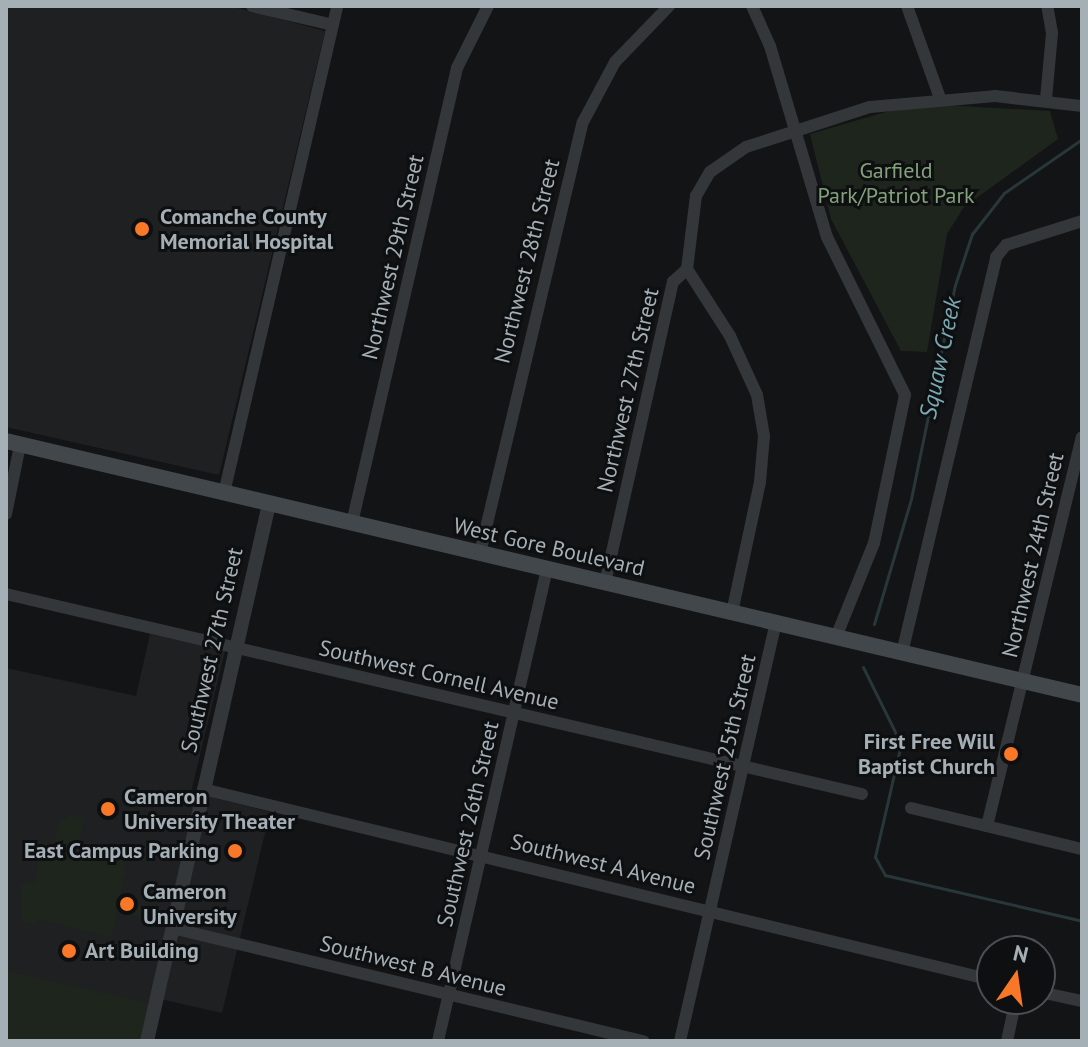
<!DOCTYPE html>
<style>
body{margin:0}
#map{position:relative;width:1088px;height:1047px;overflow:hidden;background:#131415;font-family:"PT Sans",sans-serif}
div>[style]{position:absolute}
.built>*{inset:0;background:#1f2022}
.green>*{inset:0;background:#1e251d}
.stream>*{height:3px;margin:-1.5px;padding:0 1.5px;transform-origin:1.5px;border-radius:1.5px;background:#29373a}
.minor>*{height:12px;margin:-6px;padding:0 6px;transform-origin:6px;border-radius:6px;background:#34373a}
.tertiary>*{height:14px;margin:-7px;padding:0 7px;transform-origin:7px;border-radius:7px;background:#34373a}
.secondary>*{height:16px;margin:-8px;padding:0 8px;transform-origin:8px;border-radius:8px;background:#42474b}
.dots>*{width:22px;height:22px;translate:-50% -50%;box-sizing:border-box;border:4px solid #0e0f10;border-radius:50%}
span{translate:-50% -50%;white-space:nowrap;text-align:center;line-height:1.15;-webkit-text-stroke:6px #0e0f10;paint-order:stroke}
.park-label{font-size:22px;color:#83a27b}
.poi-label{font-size:22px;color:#a5afb6;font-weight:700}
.left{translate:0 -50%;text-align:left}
.right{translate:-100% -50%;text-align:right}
.street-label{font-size:22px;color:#a5afb6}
.water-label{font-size:24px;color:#7aa8b3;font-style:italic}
.frame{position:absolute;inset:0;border:8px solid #a5afb6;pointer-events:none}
.north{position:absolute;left:976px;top:935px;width:80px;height:80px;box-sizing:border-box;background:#0e0f10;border:2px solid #4a4f52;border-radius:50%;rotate:13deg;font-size:22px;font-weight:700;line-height:32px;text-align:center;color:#a5afb6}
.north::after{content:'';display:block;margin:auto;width:28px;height:36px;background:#f87828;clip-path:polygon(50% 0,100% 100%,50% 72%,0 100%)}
</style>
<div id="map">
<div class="built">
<div style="clip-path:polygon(6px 6px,231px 6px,325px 31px,219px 475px,6px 427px)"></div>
<div style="clip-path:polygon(150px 634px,225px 651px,191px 792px,270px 812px,222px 1013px,151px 997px,141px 1041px,6px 1041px,6px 668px,136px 696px)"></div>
</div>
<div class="green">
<div style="clip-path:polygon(942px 105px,1050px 111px,1058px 139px,964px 207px,947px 234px,927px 352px,901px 351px,831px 219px,810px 134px,896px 109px)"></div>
<div style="clip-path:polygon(68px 815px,84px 818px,79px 840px,108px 849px,108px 858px,126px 862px,119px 903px,151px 910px,148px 922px,118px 910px,111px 937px,37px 919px,36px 925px,21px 921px,21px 884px,35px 881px,42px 842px,54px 845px,60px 820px,66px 821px)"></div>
<div style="clip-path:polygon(6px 971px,148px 1003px,140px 1041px,6px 1041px)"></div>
</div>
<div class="stream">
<div style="left:874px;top:624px;width:130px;rotate:-73.5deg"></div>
<div style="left:911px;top:499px;width:218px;rotate:-78.4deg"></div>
<div style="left:955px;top:285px;width:54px;rotate:-71.6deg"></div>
<div style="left:972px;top:234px;width:52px;rotate:-52deg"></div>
<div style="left:1004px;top:193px;width:95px;rotate:-34.7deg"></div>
<div style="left:863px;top:667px;width:86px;rotate:63.7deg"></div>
<div style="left:901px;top:744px;width:116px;rotate:103deg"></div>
<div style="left:875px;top:857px;width:21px;rotate:61deg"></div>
<div style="left:885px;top:875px;width:202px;rotate:13.1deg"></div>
</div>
<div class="minor">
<div style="left:252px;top:6px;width:83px;rotate:13.2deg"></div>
<div style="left:752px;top:6px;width:44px;rotate:65.8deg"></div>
<div style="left:770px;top:46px;width:199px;rotate:73.4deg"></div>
<div style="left:827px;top:237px;width:176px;rotate:63.7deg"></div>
<div style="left:905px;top:395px;width:151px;rotate:101.8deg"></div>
<div style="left:874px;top:543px;width:101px;rotate:112deg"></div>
<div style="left:907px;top:6px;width:98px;rotate:70.3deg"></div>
<div style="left:1046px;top:99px;width:66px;rotate:-84.8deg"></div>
<div style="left:1052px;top:33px;width:27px;rotate:-100deg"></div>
<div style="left:687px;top:269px;width:80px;rotate:57.3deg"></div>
<div style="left:730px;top:336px;width:65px;rotate:65.4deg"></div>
<div style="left:757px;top:395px;width:42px;rotate:80.3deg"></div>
<div style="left:764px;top:436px;width:46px;rotate:95deg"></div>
<div style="left:760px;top:482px;width:134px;rotate:102.1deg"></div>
<div style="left:224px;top:493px;width:500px;rotate:-76.9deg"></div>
<div style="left:6px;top:514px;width:70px;rotate:-78.5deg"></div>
<div style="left:352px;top:523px;width:467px;rotate:-77deg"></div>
<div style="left:457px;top:68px;width:69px;rotate:-63.4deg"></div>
<div style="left:480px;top:553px;width:443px;rotate:-76.6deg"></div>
<div style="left:583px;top:122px;width:68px;rotate:-61.9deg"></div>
<div style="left:615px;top:62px;width:78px;rotate:-46deg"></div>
<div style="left:605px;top:583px;width:309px;rotate:-77.3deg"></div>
<div style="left:673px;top:282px;width:19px;rotate:-43deg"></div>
<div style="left:687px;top:269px;width:74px;rotate:-83deg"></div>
<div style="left:696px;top:196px;width:28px;rotate:-60deg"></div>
<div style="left:710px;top:172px;width:44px;rotate:-34.8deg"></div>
<div style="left:746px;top:147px;width:130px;rotate:-17.9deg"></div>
<div style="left:870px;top:107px;width:125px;rotate:-5deg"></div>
<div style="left:995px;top:96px;width:88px;rotate:6.6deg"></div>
<div style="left:6px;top:594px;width:879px;rotate:13.15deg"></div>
<div style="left:902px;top:653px;width:407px;rotate:-76.6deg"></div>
<div style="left:996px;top:257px;width:16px;rotate:-50deg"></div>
<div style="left:1006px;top:245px;width:80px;rotate:-17.5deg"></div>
<div style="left:203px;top:789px;width:812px;rotate:13.61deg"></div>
<div style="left:911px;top:808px;width:176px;rotate:13.5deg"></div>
<div style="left:987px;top:826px;width:400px;rotate:-76.3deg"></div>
<div style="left:172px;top:928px;width:485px;rotate:13.5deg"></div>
<div style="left:1040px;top:992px;width:43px;rotate:12.1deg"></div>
<div style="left:438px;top:1041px;width:484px;rotate:-77deg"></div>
<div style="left:680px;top:1041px;width:429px;rotate:-77.1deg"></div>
<div style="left:1007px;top:1041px;width:43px;rotate:-77.9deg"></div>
</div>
<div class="tertiary">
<div style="left:147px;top:1041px;width:551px;rotate:-77.2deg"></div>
</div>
<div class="secondary">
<div style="left:6px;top:441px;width:1106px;rotate:13.28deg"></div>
</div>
<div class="dots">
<div style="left:142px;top:229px;background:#f87828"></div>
<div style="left:1011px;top:754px;background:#f87828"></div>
<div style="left:108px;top:809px;background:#f87828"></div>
<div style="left:235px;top:851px;background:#f87828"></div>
<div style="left:127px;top:904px;background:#f87828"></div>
<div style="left:69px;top:951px;background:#f87828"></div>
</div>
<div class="park-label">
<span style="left:896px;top:183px">Garfield<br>Park/Patriot Park</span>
</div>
<div class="poi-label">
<span class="left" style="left:160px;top:229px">Comanche County<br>Memorial Hospital</span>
<span class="right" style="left:995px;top:754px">First Free Will<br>Baptist Church</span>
<span class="left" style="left:124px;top:809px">Cameron<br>University Theater</span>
<span class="right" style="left:219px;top:851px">East Campus Parking</span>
<span class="left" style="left:143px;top:904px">Cameron<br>University</span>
<span class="left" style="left:85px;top:951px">Art Building</span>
</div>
<div class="street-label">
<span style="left:393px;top:257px;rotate:-77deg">Northwest 29th Street</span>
<span style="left:527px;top:261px;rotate:-76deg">Northwest 28th Street</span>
<span style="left:628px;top:390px;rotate:-77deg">Northwest 27th Street</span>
<span style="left:549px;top:547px;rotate:13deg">West Gore Boulevard</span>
<span style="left:1033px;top:555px;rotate:-77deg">Northwest 24th Street</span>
<span style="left:212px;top:650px;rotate:-77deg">Southwest 27th Street</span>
<span style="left:439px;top:675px;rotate:13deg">Southwest Cornell Avenue</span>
<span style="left:725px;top:757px;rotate:-77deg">Southwest 25th Street</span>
<span style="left:468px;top:824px;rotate:-77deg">Southwest 26th Street</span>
<span style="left:603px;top:864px;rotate:14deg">Southwest A Avenue</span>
<span style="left:413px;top:966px;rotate:14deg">Southwest B Avenue</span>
</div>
<div class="water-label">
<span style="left:940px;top:358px;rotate:-78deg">Squaw Creek</span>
</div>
<div class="frame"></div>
<div class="north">N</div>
</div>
